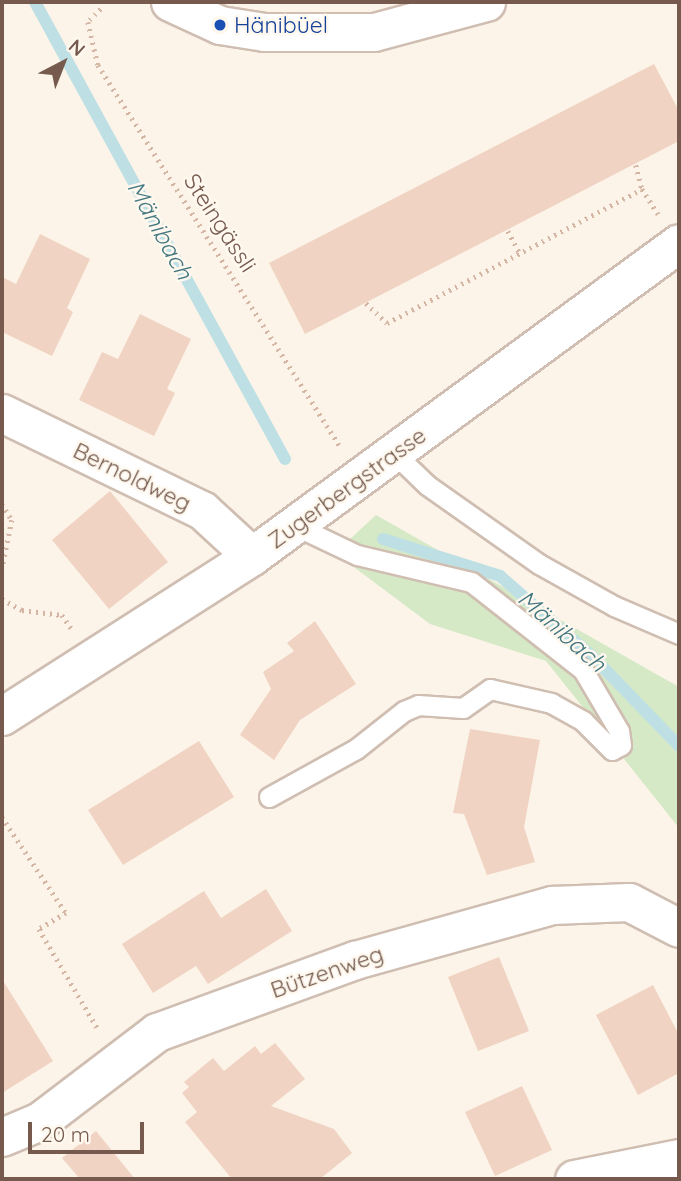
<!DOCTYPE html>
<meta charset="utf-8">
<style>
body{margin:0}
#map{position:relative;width:681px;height:1181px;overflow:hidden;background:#fcf4e9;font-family:Quicksand,sans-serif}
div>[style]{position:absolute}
.green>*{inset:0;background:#d6e9c7}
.stream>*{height:12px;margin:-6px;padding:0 6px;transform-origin:6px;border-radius:6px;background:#bee0e5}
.building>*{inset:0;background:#f0d3c2}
.path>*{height:4.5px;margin-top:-2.25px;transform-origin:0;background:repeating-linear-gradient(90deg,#d5b6a4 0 2px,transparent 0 7px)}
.roads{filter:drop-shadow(2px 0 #cfbeb1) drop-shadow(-2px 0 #cfbeb1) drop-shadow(0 2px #cfbeb1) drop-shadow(0 -2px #cfbeb1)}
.service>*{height:19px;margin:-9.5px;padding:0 9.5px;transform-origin:9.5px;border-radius:9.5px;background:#fff}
.minor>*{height:37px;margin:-18.5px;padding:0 18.5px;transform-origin:18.5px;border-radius:18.5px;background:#fff}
.dots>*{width:19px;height:19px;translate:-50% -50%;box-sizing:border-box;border:4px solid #fef8ef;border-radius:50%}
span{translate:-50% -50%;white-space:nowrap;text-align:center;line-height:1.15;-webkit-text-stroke:5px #fef8ef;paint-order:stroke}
.transit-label{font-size:23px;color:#164399}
.left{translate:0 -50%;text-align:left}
.street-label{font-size:23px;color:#755a4d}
.water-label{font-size:24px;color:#447780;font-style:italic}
.frame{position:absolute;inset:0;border:4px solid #755a4d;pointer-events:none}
.north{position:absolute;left:28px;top:28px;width:70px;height:70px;-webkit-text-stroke:5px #fef8ef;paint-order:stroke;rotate:42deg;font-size:19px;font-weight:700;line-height:28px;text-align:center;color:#755a4d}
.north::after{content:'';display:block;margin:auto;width:24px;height:32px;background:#755a4d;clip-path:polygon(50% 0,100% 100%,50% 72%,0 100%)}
.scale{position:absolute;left:28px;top:1122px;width:116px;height:32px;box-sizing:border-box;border:4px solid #755a4d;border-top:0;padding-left:9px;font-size:21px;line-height:24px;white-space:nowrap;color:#755a4d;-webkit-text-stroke:5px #fef8ef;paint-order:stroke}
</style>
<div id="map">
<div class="green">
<div style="clip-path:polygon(376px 515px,679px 687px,679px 828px,546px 661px,430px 624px,335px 553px)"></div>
</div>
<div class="stream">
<div style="left:35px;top:2px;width:521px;rotate:61.32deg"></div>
<div style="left:383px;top:539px;width:123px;rotate:17.5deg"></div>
<div style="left:500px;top:576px;width:123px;rotate:41.1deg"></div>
<div style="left:593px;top:657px;width:124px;rotate:46deg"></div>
</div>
<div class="building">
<div style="clip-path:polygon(654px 64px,679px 111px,679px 141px,305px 334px,269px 263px)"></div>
<div style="clip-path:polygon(40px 234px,90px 259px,67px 308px,73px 312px,52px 356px,2px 332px,2px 277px,16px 284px)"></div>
<div style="clip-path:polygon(140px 314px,191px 339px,167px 389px,175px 393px,154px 436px,79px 400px,102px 352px,118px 359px)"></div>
<div style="clip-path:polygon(110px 491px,168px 562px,109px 609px,52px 540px)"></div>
<div style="clip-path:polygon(315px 621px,356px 684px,300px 720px,274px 760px,240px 735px,271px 689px,263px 672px,294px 651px,287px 643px)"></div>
<div style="clip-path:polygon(470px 729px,540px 740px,524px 827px,535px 862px,487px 875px,464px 814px,453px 813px)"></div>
<div style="clip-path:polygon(199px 741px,234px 797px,123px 865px,88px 810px)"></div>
<div style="clip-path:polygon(266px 889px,292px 931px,208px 984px,196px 966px,153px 993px,122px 944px,204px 891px,221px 918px)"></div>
<div style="clip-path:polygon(499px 957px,529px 1031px,478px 1051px,448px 977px)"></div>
<div style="clip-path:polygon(2px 979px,53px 1061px,2px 1093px)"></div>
<div style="clip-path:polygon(653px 985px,679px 1035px,679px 1073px,638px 1095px,596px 1015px)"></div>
<div style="clip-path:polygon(275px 1043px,305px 1079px,271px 1106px,334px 1129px,352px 1153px,320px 1179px,232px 1179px,185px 1122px,197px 1112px,182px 1093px,189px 1087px,184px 1082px,213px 1058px,224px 1071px,255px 1046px,261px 1054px)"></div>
<div style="clip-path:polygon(522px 1086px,552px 1150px,495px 1176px,465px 1112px)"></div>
<div style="clip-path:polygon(96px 1131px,135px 1179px,80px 1179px,62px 1158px)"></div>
</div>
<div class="path">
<div style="left:101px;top:9px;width:18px;rotate:135deg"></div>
<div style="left:88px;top:22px;width:44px;rotate:76.9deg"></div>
<div style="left:98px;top:65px;width:451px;rotate:57.6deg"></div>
<div style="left:636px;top:165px;width:25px;rotate:76deg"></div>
<div style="left:508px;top:231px;width:24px;rotate:62deg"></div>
<div style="left:366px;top:303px;width:29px;rotate:44deg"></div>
<div style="left:387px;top:323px;width:288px;rotate:-27.7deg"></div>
<div style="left:642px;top:189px;width:30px;rotate:57deg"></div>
<div style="left:2px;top:504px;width:19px;rotate:58deg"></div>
<div style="left:12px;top:520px;width:50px;rotate:101.5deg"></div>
<div style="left:2px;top:599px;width:23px;rotate:29deg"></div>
<div style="left:22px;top:610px;width:40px;rotate:7.1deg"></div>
<div style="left:62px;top:615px;width:16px;rotate:55deg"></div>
<div style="left:2px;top:817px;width:115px;rotate:56.3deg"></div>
<div style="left:66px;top:913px;width:31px;rotate:149deg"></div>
<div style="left:39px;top:929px;width:118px;rotate:59.5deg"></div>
</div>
<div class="roads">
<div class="service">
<div style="left:396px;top:455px;width:43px;rotate:44.1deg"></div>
<div style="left:427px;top:485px;width:137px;rotate:35.2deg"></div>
<div style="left:539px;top:564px;width:86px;rotate:29.2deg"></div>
<div style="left:614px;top:606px;width:71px;rotate:23.3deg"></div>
<div style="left:269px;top:797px;width:99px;rotate:-28.9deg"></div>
<div style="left:356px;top:749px;width:61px;rotate:-38.4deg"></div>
<div style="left:404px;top:711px;width:15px;rotate:-23deg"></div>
<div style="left:418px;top:705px;width:45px;rotate:3.8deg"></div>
<div style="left:463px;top:708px;width:33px;rotate:-35deg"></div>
<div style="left:490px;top:689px;width:63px;rotate:12.9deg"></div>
<div style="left:551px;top:703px;width:37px;rotate:29deg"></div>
<div style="left:583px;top:721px;width:41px;rotate:45deg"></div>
<div style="left:612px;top:750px;width:10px;rotate:-29deg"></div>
<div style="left:621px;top:745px;width:14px;rotate:-98deg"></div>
<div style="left:619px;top:731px;width:71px;rotate:-120.5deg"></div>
<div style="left:583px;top:670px;width:142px;rotate:-141.8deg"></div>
<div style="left:471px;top:582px;width:117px;rotate:-166.7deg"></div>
<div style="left:357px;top:555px;width:70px;rotate:-154.5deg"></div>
</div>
<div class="minor">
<div style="left:170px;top:2px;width:55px;rotate:24.7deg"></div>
<div style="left:220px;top:25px;width:45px;rotate:9deg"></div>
<div style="left:264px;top:32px;width:110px"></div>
<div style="left:374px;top:32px;width:116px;rotate:-15deg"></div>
<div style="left:2px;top:413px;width:222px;rotate:25.9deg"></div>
<div style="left:202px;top:510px;width:68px;rotate:42.6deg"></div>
<div style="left:2px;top:716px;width:297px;rotate:-32.6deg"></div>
<div style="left:252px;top:556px;width:529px;rotate:-36.24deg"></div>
<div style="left:2px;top:1137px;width:41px;rotate:-22.8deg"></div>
<div style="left:40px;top:1121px;width:147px;rotate:-37.3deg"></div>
<div style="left:157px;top:1032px;width:211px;rotate:-20deg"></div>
<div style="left:355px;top:960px;width:205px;rotate:-15.6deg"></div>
<div style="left:552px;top:905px;width:77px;rotate:-2.2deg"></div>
<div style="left:629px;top:902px;width:56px;rotate:27.5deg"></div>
<div style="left:574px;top:1179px;width:107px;rotate:-11.3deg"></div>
</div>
</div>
<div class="dots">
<div style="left:220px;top:25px;background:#1a4fb4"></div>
</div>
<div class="transit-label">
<span class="left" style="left:234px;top:25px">Hänibüel</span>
</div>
<div class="street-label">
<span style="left:220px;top:223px;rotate:57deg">Steingässli</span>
<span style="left:132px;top:477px;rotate:26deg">Bernoldweg</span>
<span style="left:347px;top:488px;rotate:-36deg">Zugerbergstrasse</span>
<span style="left:327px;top:972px;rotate:-19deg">Bützenweg</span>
</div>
<div class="water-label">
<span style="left:160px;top:230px;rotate:61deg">Mänibach</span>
<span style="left:562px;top:631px;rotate:42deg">Mänibach</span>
</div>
<div class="frame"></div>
<div class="north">N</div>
<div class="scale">20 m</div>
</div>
